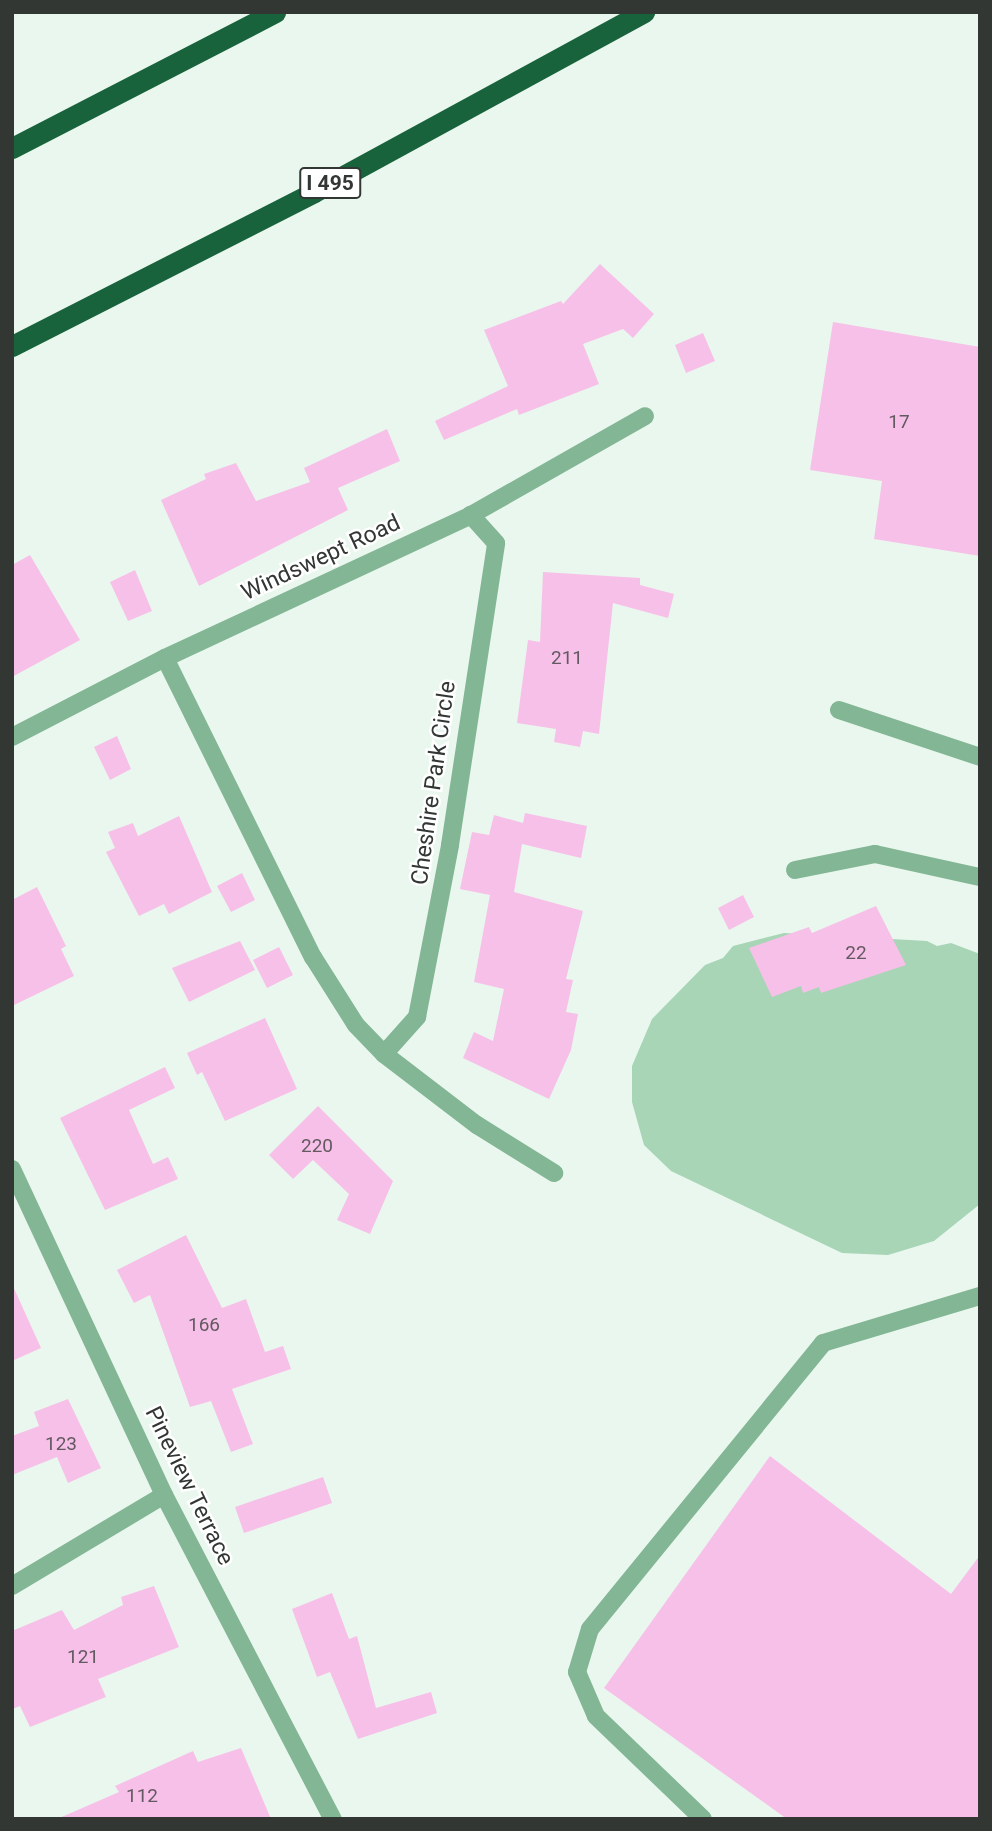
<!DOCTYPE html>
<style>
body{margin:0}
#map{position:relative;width:992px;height:1831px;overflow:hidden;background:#eaf7ee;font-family:Roboto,sans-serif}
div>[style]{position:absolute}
.green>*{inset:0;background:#a7d5b6}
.building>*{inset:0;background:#f7c0e8}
.lane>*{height:18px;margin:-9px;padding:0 9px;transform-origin:9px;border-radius:9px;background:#82b694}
.street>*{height:18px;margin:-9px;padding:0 9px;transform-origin:9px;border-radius:9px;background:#82b694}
.highway>*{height:21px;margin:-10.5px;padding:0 10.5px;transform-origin:10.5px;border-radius:10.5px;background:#18633b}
span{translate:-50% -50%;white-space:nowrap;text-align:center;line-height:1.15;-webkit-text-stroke:5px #fff;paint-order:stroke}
.number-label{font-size:19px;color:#635960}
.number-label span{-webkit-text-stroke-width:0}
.shield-label span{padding:2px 5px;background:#fff;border:2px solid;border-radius:5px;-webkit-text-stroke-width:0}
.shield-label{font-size:21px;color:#323733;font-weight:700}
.street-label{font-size:23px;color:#323733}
.frame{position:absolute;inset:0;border:14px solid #323733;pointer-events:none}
</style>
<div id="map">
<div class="green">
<div style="clip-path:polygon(784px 933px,927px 941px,937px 946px,951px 943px,980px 954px,980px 1204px,934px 1241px,888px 1255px,842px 1253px,671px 1171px,644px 1145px,632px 1102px,632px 1066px,652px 1019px,705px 965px,723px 958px,733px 946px)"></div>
</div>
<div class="building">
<div style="clip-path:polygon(600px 264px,654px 314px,633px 338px,623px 329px,583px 344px,599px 384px,519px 415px,517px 409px,444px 440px,435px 421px,508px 386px,484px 330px,561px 301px,563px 304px)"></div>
<div style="clip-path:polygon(833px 322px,980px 347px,980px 556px,874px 539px,882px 481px,810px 470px)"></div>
<div style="clip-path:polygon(703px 333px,715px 361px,686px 373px,675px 345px)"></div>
<div style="clip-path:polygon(387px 429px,400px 461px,338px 488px,348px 510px,199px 586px,161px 500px,206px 479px,204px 474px,236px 463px,256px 501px,310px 482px,304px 468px)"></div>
<div style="clip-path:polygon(30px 555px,80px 640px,12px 677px,12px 565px)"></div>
<div style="clip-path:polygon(135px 570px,152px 611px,128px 621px,110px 582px)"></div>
<div style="clip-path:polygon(543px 572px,640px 578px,640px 585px,674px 594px,668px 618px,613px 603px,599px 734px,583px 731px,580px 747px,554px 742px,556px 729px,517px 723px,528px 640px,540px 642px)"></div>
<div style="clip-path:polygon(117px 736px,131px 769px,110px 780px,94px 747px)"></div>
<div style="clip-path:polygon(525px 813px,587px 826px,581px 858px,522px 844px,514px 892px,583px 911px,566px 979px,573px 980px,566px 1012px,578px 1014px,571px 1050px,549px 1099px,463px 1058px,474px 1032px,493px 1041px,504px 989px,474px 982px,490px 895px,460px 889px,472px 832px,489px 835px,494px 815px,523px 823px)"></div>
<div style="clip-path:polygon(179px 816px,212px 892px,169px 914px,164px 904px,139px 916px,106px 852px,115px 848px,108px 832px,133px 823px,138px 836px)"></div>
<div style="clip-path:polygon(242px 873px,255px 900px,231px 912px,217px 886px)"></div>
<div style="clip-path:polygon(37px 887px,66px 946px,61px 949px,74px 976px,12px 1006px,12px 900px)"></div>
<div style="clip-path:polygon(743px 895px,754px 917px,729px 930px,718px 908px)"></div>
<div style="clip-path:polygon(876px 906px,906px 965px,821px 993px,819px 987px,803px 993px,801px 986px,772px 997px,749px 948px,809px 927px,812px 933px)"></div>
<div style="clip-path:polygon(240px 941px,255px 970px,189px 1002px,172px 968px)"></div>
<div style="clip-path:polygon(279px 947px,293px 975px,267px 988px,253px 960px)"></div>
<div style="clip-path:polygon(265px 1018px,297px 1089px,225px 1121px,202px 1072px,197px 1075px,187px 1053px)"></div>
<div style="clip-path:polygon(165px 1067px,175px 1088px,129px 1110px,153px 1164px,168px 1157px,178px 1179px,105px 1210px,60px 1118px)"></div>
<div style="clip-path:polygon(318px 1106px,393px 1181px,370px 1234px,337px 1220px,349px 1194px,313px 1160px,293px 1179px,269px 1155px)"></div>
<div style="clip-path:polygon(186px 1235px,222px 1308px,246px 1299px,265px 1352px,283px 1346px,291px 1369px,232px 1389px,253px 1444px,231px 1452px,211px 1401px,190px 1407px,150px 1295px,134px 1303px,117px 1270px)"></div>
<div style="clip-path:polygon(12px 1284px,41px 1348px,12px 1361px)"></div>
<div style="clip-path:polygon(68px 1399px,101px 1468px,68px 1483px,57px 1457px,12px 1475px,12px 1436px,39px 1426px,34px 1412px)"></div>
<div style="clip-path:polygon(770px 1456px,951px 1594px,980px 1555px,980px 1819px,787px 1819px,604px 1688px)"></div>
<div style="clip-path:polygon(323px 1477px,332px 1503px,244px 1533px,235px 1507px)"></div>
<div style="clip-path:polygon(154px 1586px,179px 1647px,98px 1679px,106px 1697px,30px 1727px,20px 1706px,12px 1709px,12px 1631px,62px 1610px,74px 1630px,123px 1605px,121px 1597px)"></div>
<div style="clip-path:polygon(332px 1593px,349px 1639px,357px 1636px,376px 1708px,431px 1692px,437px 1713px,358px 1739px,330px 1672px,317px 1677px,292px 1609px)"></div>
<div style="clip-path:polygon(241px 1748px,271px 1819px,57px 1819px,119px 1792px,115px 1786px,193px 1751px,198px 1762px)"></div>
</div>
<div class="lane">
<div style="left:839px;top:710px;width:149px;rotate:18.4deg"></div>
<div style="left:795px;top:870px;width:82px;rotate:-11.3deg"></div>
<div style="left:875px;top:854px;width:107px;rotate:12.4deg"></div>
<div style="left:703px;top:1819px;width:149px;rotate:-136.1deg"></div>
<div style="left:596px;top:1716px;width:48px;rotate:-113.4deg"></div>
<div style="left:577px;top:1672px;width:45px;rotate:-73.2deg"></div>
<div style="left:590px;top:1629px;width:369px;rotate:-50.8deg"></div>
<div style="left:823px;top:1343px;width:164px;rotate:-16.7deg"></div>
</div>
<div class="street">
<div style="left:165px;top:658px;width:334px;rotate:63.7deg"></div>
<div style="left:313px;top:957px;width:80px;rotate:57.7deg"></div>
<div style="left:356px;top:1025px;width:40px;rotate:46deg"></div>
<div style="left:384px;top:1054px;width:117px;rotate:37.4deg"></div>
<div style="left:477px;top:1125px;width:91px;rotate:31.9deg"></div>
<div style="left:12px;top:737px;width:172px;rotate:-27.3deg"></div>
<div style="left:165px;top:658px;width:338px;rotate:-25deg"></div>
<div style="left:471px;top:515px;width:200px;rotate:-29.6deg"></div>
<div style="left:384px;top:1054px;width:50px;rotate:-48.3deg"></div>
<div style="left:417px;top:1017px;width:175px;rotate:-79.1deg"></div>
<div style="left:450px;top:845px;width:305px;rotate:-81.3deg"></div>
<div style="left:496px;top:543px;width:38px;rotate:-132deg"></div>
<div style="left:12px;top:1169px;width:360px;rotate:65deg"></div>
<div style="left:164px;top:1495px;width:365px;rotate:62.5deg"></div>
<div style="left:12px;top:1586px;width:177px;rotate:-30.9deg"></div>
</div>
<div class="highway">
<div style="left:12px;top:148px;width:296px;rotate:-27.3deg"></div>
<div style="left:12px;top:346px;width:339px;rotate:-27deg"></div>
<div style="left:314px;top:192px;width:376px;rotate:-28.6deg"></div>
</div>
<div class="number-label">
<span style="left:899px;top:422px">17</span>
<span style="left:567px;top:658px">211</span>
<span style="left:856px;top:953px">22</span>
<span style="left:317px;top:1146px">220</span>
<span style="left:204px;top:1325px">166</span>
<span style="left:61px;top:1444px">123</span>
<span style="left:83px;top:1657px">121</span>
<span style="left:142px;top:1796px">112</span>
</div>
<div class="shield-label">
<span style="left:330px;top:183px">I 495</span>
</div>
<div class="street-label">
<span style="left:321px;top:558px;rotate:-25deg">Windswept Road</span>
<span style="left:434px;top:783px;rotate:-82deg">Cheshire Park Circle</span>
<span style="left:189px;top:1486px;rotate:64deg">Pineview Terrace</span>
</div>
<div class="frame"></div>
</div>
